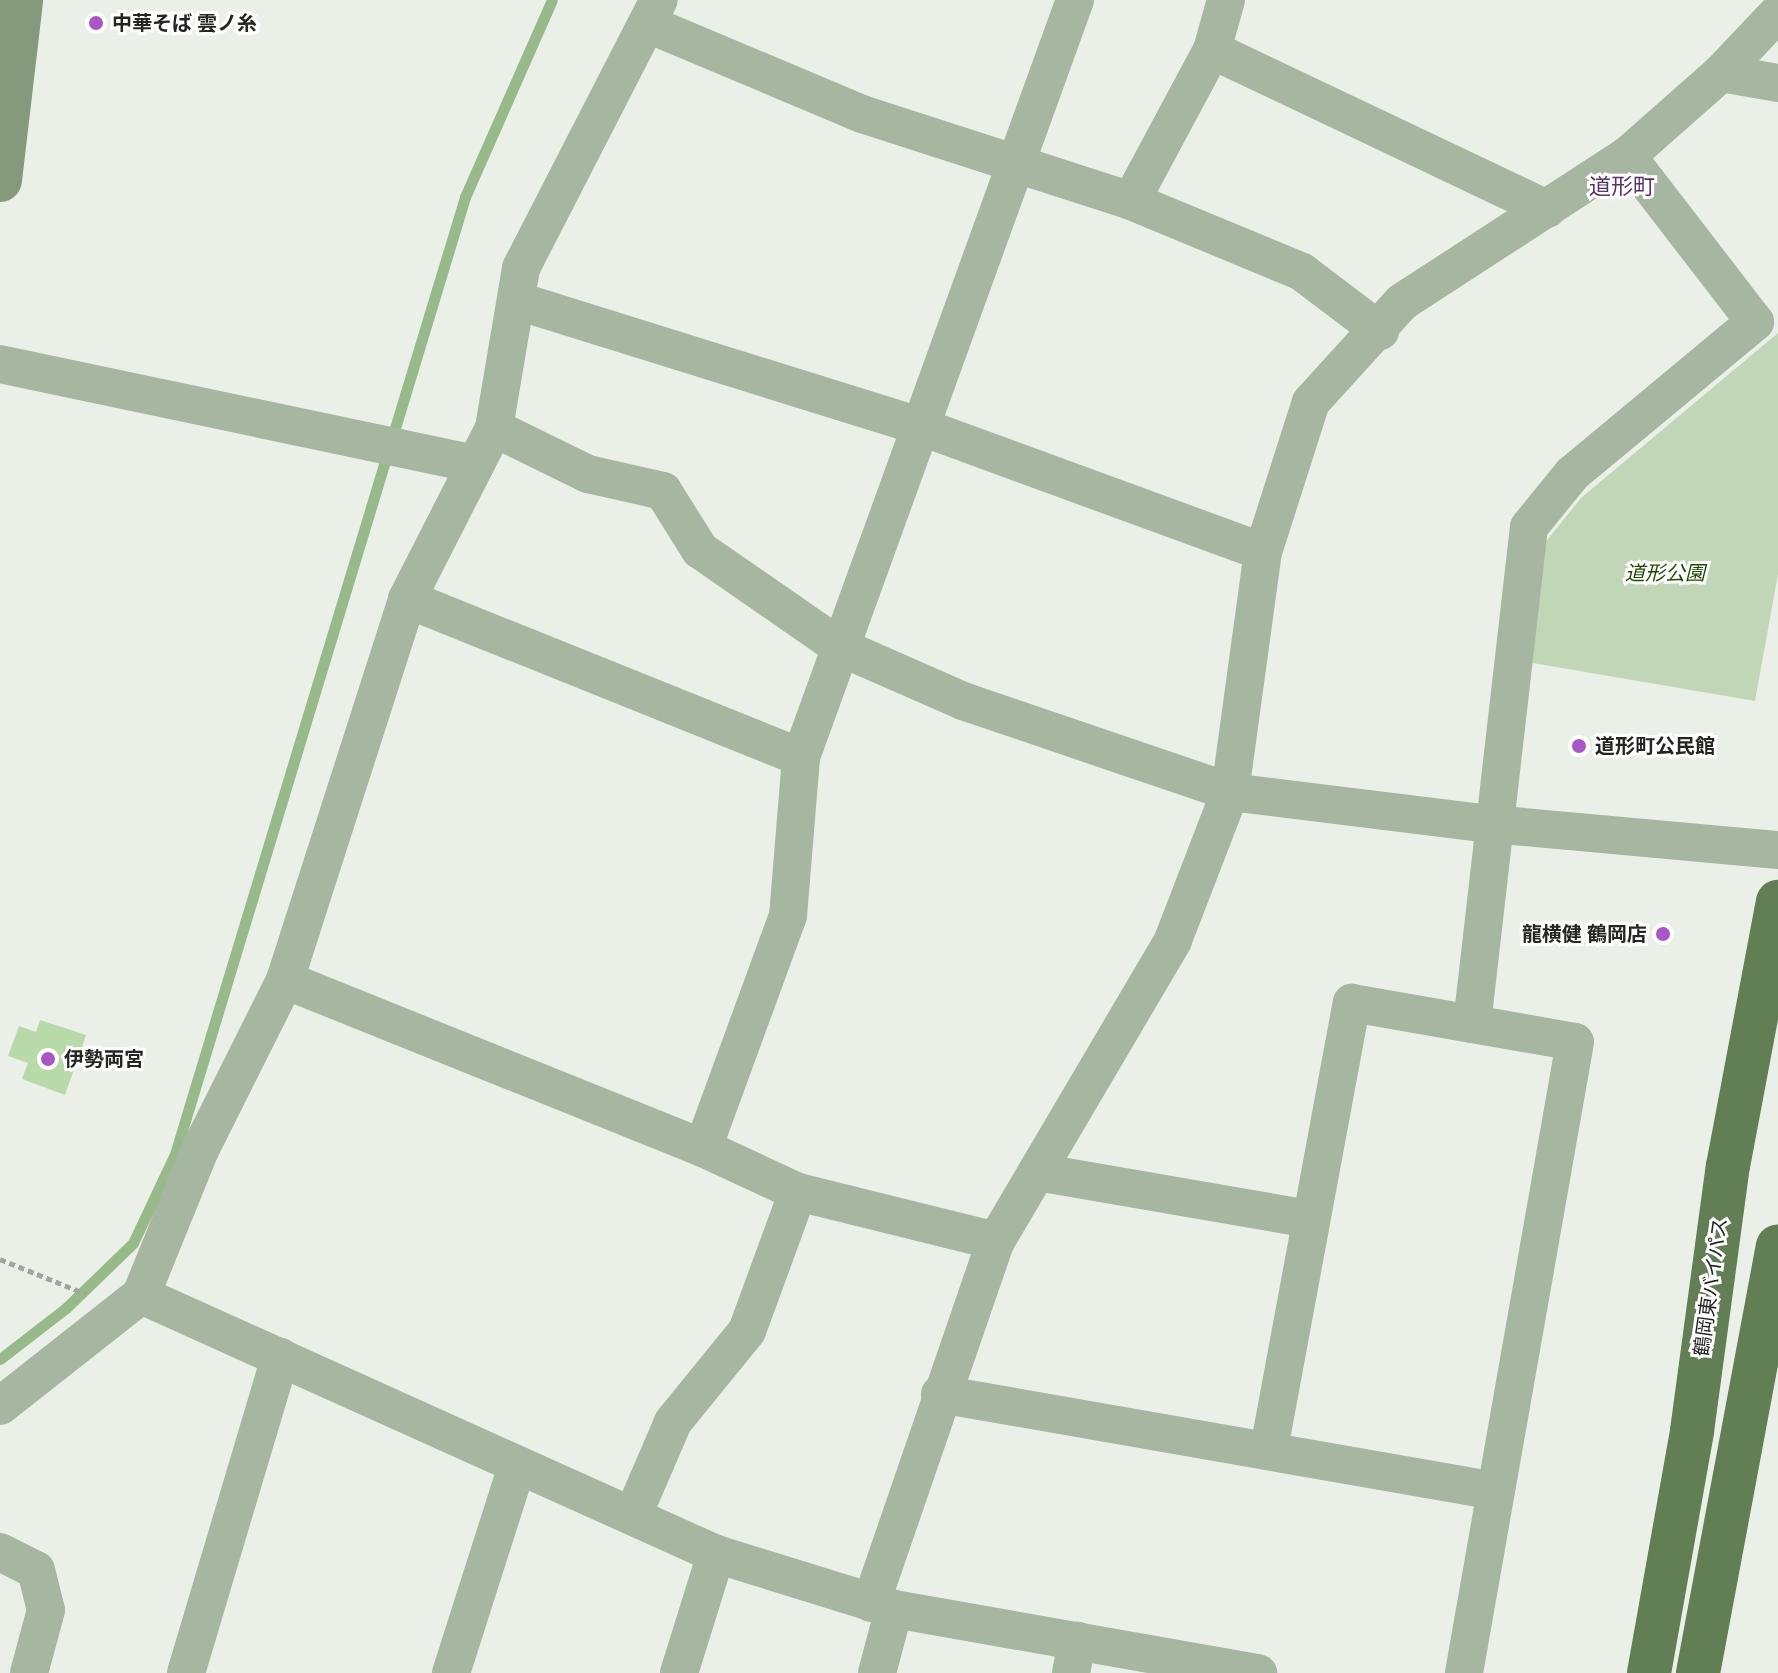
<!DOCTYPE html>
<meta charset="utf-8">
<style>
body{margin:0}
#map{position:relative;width:1778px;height:1673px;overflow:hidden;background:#eaf0e7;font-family:"Roboto Serif","Noto Sans JP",serif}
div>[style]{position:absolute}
.green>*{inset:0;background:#c0d6b6}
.stream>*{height:11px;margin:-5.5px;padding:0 5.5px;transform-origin:5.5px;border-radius:5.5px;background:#98b98a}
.building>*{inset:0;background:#b8daa9}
.path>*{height:5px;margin-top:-2.5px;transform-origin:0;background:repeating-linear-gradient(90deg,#a0a59e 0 6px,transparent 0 10px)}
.minor>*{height:38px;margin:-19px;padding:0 19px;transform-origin:19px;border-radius:19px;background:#a7b6a1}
.secondary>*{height:44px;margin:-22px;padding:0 22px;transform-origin:22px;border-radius:22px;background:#859a7c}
.trunk>*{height:44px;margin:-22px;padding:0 22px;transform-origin:22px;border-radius:22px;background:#627e55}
.dots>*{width:22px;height:22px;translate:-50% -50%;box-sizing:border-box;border:4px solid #fff;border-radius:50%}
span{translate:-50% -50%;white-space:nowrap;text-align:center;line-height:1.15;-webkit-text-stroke:6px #fff;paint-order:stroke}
.poi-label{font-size:20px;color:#232622;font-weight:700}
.left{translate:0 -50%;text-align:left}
.right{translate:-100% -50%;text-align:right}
.park-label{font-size:20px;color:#1f4802;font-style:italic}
.street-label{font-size:20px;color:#232622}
.neighbourhood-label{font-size:22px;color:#5a3269}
</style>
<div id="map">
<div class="green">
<div style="clip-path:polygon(1778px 333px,1778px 574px,1755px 701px,1527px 662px,1544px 544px,1581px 498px)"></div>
</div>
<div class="stream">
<div style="left:0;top:1359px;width:83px;rotate:-37.7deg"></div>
<div style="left:66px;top:1308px;width:93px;rotate:-44.1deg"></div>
<div style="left:133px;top:1243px;width:98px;rotate:-64.7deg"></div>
<div style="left:175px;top:1154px;width:1000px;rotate:-73.14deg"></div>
<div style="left:465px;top:197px;width:215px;rotate:-66.2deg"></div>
</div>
<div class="building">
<div style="clip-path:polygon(40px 1020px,86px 1035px,65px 1095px,22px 1079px,28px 1063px,8px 1056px,19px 1026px,36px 1032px)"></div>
</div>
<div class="path">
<div style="left:0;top:1259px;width:93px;rotate:22.1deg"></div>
</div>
<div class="minor">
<div style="left:648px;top:24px;width:232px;rotate:22.8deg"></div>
<div style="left:862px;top:114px;width:283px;rotate:17.9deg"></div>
<div style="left:1131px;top:201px;width:185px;rotate:22.5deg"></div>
<div style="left:1302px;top:272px;width:98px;rotate:37.1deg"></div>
<div style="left:1212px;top:50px;width:371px;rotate:25.4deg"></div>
<div style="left:1721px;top:73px;width:58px;rotate:10deg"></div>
<div style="left:1131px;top:201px;width:171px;rotate:-61.8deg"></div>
<div style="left:1212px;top:50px;width:52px;rotate:-74.4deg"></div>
<div style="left:518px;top:301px;width:420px;rotate:17.3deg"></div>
<div style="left:919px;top:426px;width:366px;rotate:20.1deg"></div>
<div style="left:0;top:364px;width:486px;rotate:11.9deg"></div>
<div style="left:494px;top:428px;width:105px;rotate:26.1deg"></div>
<div style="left:588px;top:474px;width:77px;rotate:12.8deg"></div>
<div style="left:663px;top:491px;width:70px;rotate:57.9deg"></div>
<div style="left:700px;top:550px;width:170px;rotate:34.7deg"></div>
<div style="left:840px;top:647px;width:134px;rotate:23.7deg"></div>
<div style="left:963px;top:701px;width:282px;rotate:18.8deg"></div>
<div style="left:1230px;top:792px;width:263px;rotate:7deg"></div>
<div style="left:1491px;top:824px;width:288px;rotate:5.2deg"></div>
<div style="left:407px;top:599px;width:424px;rotate:21.9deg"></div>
<div style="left:285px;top:980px;width:450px;rotate:21.9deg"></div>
<div style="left:703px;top:1148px;width:247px;rotate:-69.9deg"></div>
<div style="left:788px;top:916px;width:160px;rotate:-85.3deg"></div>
<div style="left:801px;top:757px;width:805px;rotate:-70.1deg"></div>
<div style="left:1472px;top:1024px;width:500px;rotate:-83.46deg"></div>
<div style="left:1529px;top:527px;width:68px;rotate:-50.9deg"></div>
<div style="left:1572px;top:474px;width:238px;rotate:-39.7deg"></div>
<div style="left:1755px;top:322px;width:210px;rotate:-127.6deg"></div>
<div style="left:703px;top:1148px;width:105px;rotate:24.9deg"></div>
<div style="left:798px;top:1192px;width:204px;rotate:13.9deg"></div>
<div style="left:1037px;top:1172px;width:276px;rotate:9.8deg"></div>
<div style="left:141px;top:1295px;width:631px;rotate:24.25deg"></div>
<div style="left:716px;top:1554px;width:186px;rotate:17.2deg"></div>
<div style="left:894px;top:1609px;width:370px;rotate:10deg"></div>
<div style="left:940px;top:1394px;width:564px;rotate:9.9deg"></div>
<div style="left:0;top:1406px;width:179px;rotate:-38.2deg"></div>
<div style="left:141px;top:1295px;width:157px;rotate:-67.9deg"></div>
<div style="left:200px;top:1150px;width:190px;rotate:-63.4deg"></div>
<div style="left:285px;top:980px;width:400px;rotate:-72.2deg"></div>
<div style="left:407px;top:599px;width:192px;rotate:-63deg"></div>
<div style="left:494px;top:428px;width:162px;rotate:-80.4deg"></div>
<div style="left:521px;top:268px;width:301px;rotate:-62.8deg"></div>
<div style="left:1269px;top:1449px;width:454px;rotate:-79.5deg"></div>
<div style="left:1352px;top:1003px;width:226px;rotate:9.9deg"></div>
<div style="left:1575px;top:1042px;width:641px;rotate:99.98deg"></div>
<div style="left:633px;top:1515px;width:101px;rotate:-66.7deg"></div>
<div style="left:673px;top:1422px;width:117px;rotate:-50.9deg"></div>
<div style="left:747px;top:1331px;width:148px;rotate:-69.9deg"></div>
<div style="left:0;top:1552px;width:40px;rotate:26.6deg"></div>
<div style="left:36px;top:1570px;width:41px;rotate:76deg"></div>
<div style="left:46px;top:1610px;width:65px;rotate:105.1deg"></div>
<div style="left:871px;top:1603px;width:383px;rotate:-71deg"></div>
<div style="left:996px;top:1241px;width:349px;rotate:-59.5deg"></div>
<div style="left:1173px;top:940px;width:159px;rotate:-68.9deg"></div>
<div style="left:1230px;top:792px;width:242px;rotate:-82.2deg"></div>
<div style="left:1263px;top:552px;width:157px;rotate:-72.3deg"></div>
<div style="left:1311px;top:402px;width:135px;rotate:-47.7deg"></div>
<div style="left:1402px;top:302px;width:268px;rotate:-33deg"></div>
<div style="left:1627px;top:156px;width:125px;rotate:-41.4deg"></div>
<div style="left:1721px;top:73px;width:83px;rotate:-46.5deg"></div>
<div style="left:186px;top:1673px;width:330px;rotate:-73.4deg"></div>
<div style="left:451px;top:1673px;width:217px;rotate:-72.3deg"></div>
<div style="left:679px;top:1673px;width:125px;rotate:-72.7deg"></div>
<div style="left:877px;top:1673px;width:66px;rotate:-75.1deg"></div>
<div style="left:1071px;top:1673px;width:33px;rotate:-79deg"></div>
</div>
<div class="secondary">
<div style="left:0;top:180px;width:181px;rotate:-83.3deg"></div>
</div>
<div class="trunk">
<div style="left:1649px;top:1673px;width:246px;rotate:-79.9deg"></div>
<div style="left:1692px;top:1431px;width:267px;rotate:-82.3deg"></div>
<div style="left:1728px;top:1166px;width:269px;rotate:-79.3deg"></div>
<div style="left:1698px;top:1673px;width:434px;rotate:-79.4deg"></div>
</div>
<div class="dots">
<div style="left:96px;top:23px;background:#a956c6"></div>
<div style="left:1579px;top:746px;background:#a956c6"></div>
<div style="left:1663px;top:934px;background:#a956c6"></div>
<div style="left:48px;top:1059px;background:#a956c6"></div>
</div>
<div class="poi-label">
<span class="left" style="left:112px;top:23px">中華そば 雲ノ糸</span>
<span class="left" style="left:1595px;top:746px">道形町公民館</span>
<span class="right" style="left:1647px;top:934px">龍横健 鶴岡店</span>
<span class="left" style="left:64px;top:1059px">伊勢両宮</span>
</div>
<div class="park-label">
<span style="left:1665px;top:573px">道形公園</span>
</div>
<div class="street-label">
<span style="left:1711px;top:1287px;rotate:-82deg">鶴岡東バイパス</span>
</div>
<div class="neighbourhood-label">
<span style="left:1622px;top:187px">道形町</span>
</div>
</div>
